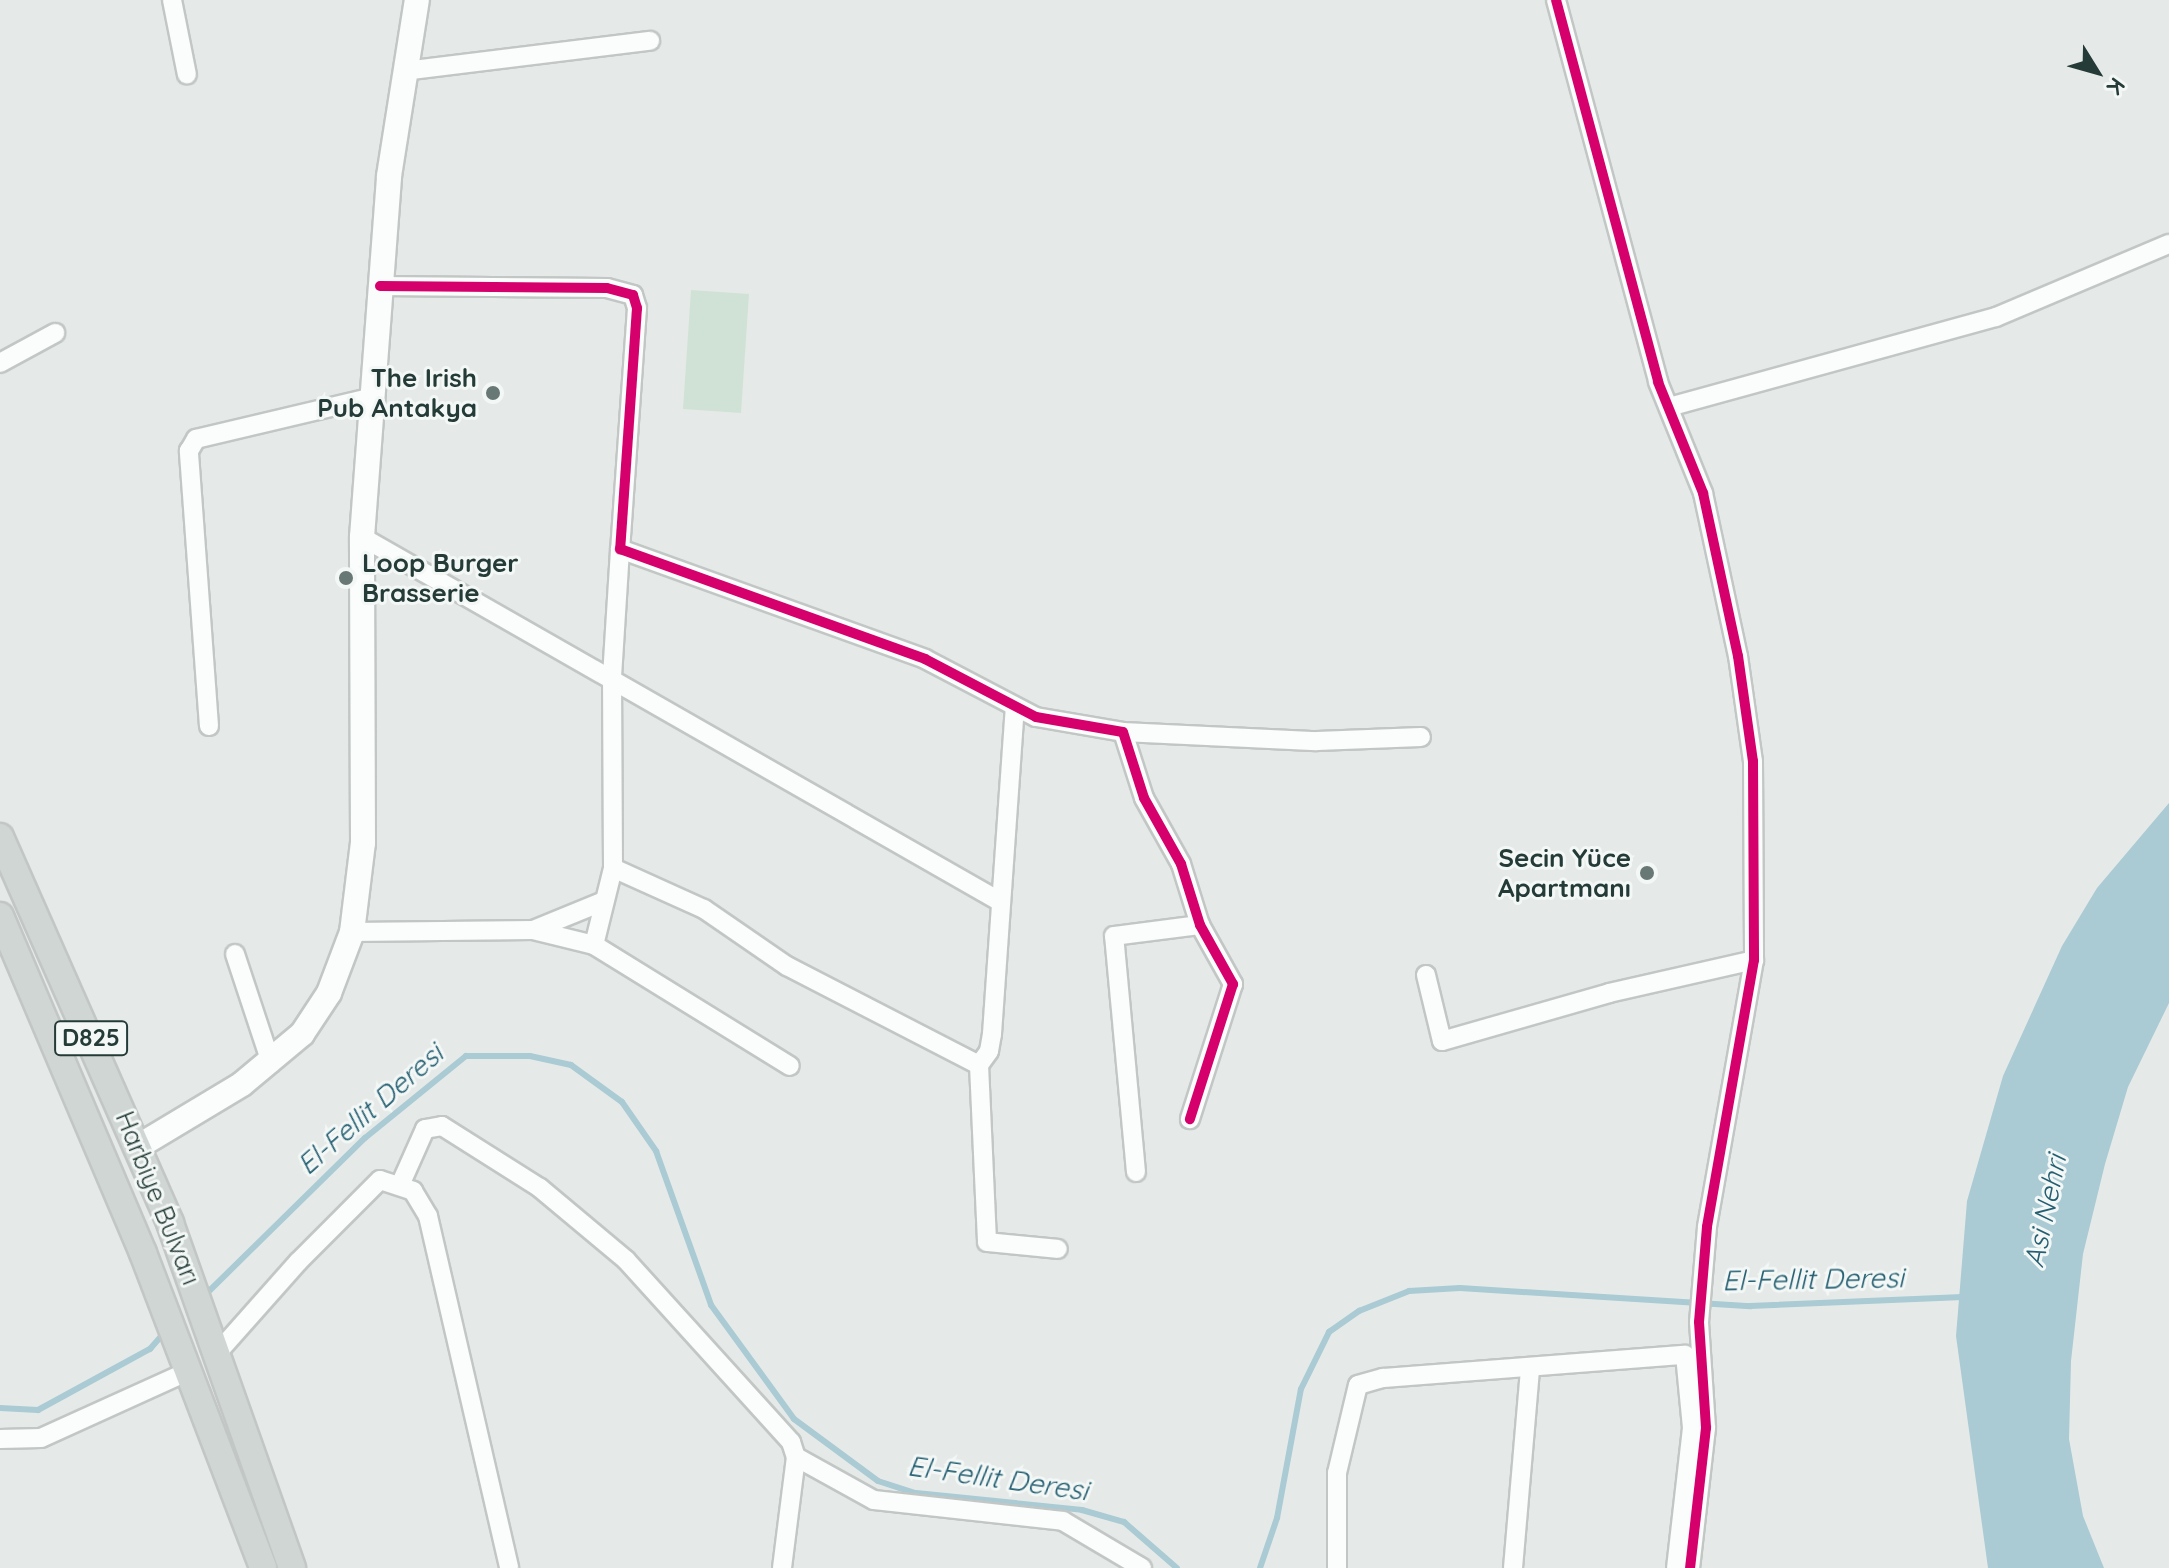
<!DOCTYPE html>
<meta charset="utf-8">
<style>
body{margin:0}
#map{position:relative;width:2169px;height:1568px;overflow:hidden;background:#e5eae8;font-family:Quicksand,sans-serif}
div>[style]{position:absolute}
.green>*{inset:0;background:#d0e2d6}
.water>*{inset:0;background:#aacad4}
.stream>*{height:6px;margin:-3px;padding:0 3px;transform-origin:3px;border-radius:3px;background:#aacad4}
.roads{filter:drop-shadow(2px 0 #c2c7c5) drop-shadow(-2px 0 #c2c7c5) drop-shadow(0 2px #c2c7c5) drop-shadow(0 -2px #c2c7c5)}
.street>*{height:18px;margin:-9px;padding:0 9px;transform-origin:9px;border-radius:9px;background:#fbfcfc}
.secondary>*{height:24px;margin:-12px;padding:0 12px;transform-origin:12px;border-radius:12px;background:#fbfcfc}
.primary>*{height:26px;margin:-13px;padding:0 13px;transform-origin:13px;border-radius:13px;background:#cfd6d4}
.cycleway>*{height:10px;margin:-5px;padding:0 5px;transform-origin:5px;border-radius:5px;background:#d6006c}
.dots>*{width:22px;height:22px;translate:-50% -50%;box-sizing:border-box;border:4px solid #f3f8f6;border-radius:50%}
span{translate:-50% -50%;white-space:nowrap;text-align:center;line-height:1.15;-webkit-text-stroke:6px #f3f8f6;paint-order:stroke}
.shield-label span{padding:2px 6px;background:#f3f8f6;border:2px solid;border-radius:6px;-webkit-text-stroke-width:0}
.shield-label{font-size:24px;color:#243b37;font-weight:700}
.poi-label{font-size:26px;color:#243b37;font-weight:700}
.right{translate:-100% -50%;text-align:right}
.left{translate:0 -50%;text-align:left}
.street-label{font-size:26px;color:#243b37}
.water-label{font-size:28px;color:#245e72;font-style:italic}
.north{position:absolute;left:2057px;top:32px;width:80px;height:80px;-webkit-text-stroke:6px #f3f8f6;paint-order:stroke;rotate:127deg;font-size:22px;font-weight:700;line-height:32px;text-align:center;color:#243b37}
.north::after{content:'';display:block;margin:auto;width:28px;height:36px;background:#243b37;clip-path:polygon(50% 0,100% 100%,50% 72%,0 100%)}
</style>
<div id="map">
<div class="green">
<div style="clip-path:polygon(691px 290px,749px 294px,741px 413px,683px 409px)"></div>
</div>
<div class="water">
<div style="clip-path:polygon(2169px 803px,2169px 1003px,2128px 1087px,2105px 1164px,2083px 1254px,2071px 1361px,2069px 1439px,2083px 1516px,2104px 1568px,1988px 1568px,1956px 1336px,1967px 1201px,2003px 1076px,2062px 946px,2097px 888px)"></div>
</div>
<div class="stream">
<div style="left:203px;top:1297px;width:227px;rotate:-44.5deg"></div>
<div style="left:365px;top:1138px;width:130px;rotate:-39.1deg"></div>
<div style="left:466px;top:1056px;width:64px"></div>
<div style="left:530px;top:1056px;width:42px;rotate:12.4deg"></div>
<div style="left:571px;top:1065px;width:63px;rotate:36deg"></div>
<div style="left:622px;top:1102px;width:60px;rotate:55.2deg"></div>
<div style="left:656px;top:1151px;width:164px;rotate:70.3deg"></div>
<div style="left:711px;top:1305px;width:141px;rotate:53.9deg"></div>
<div style="left:794px;top:1419px;width:104px;rotate:36.4deg"></div>
<div style="left:878px;top:1481px;width:40px;rotate:18deg"></div>
<div style="left:916px;top:1493px;width:167px;rotate:5.8deg"></div>
<div style="left:1082px;top:1510px;width:44px;rotate:15.9deg"></div>
<div style="left:1124px;top:1522px;width:70px;rotate:41deg"></div>
<div style="left:0;top:1408px;width:38px;rotate:3deg"></div>
<div style="left:38px;top:1410px;width:128px;rotate:-28.6deg"></div>
<div style="left:150px;top:1349px;width:23px;rotate:-49deg"></div>
<div style="left:1260px;top:1568px;width:53px;rotate:-71.2deg"></div>
<div style="left:1277px;top:1518px;width:131px;rotate:-79.5deg"></div>
<div style="left:1301px;top:1389px;width:64px;rotate:-63.8deg"></div>
<div style="left:1329px;top:1332px;width:37px;rotate:-35deg"></div>
<div style="left:1359px;top:1311px;width:54px;rotate:-21.8deg"></div>
<div style="left:1409px;top:1291px;width:51px;rotate:-3.4deg"></div>
<div style="left:1460px;top:1288px;width:291px;rotate:3.6deg"></div>
<div style="left:1750px;top:1306px;width:213px;rotate:-2.4deg"></div>
</div>
<div class="roads">
<div class="street">
<div style="left:172px;top:0;width:76px;rotate:78.7deg"></div>
<div style="left:1556px;top:0;width:395px;rotate:75deg"></div>
<div style="left:1658px;top:382px;width:120px;rotate:67.9deg"></div>
<div style="left:1703px;top:493px;width:167px;rotate:77.9deg"></div>
<div style="left:1738px;top:656px;width:106px;rotate:81.9deg"></div>
<div style="left:1753px;top:761px;width:199px;rotate:89.7deg"></div>
<div style="left:1754px;top:960px;width:271px;rotate:100deg"></div>
<div style="left:1707px;top:1227px;width:95px;rotate:94.8deg"></div>
<div style="left:1699px;top:1322px;width:106px;rotate:86.2deg"></div>
<div style="left:1706px;top:1428px;width:141px;rotate:96.5deg"></div>
<div style="left:404px;top:71px;width:248px;rotate:-7deg"></div>
<div style="left:380px;top:286px;width:227px;rotate:0.5deg"></div>
<div style="left:607px;top:288px;width:27px;rotate:15deg"></div>
<div style="left:633px;top:295px;width:14px;rotate:73deg"></div>
<div style="left:637px;top:308px;width:242px;rotate:94deg"></div>
<div style="left:620px;top:549px;width:324px;rotate:19.8deg"></div>
<div style="left:925px;top:659px;width:125px;rotate:27.6deg"></div>
<div style="left:1036px;top:717px;width:88px;rotate:9.8deg"></div>
<div style="left:1123px;top:732px;width:69px;rotate:72.3deg"></div>
<div style="left:1144px;top:798px;width:76px;rotate:60.7deg"></div>
<div style="left:1181px;top:864px;width:64px;rotate:72.7deg"></div>
<div style="left:1200px;top:925px;width:68px;rotate:60.8deg"></div>
<div style="left:1233px;top:984px;width:142px;rotate:107.7deg"></div>
<div style="left:0;top:363px;width:63px;rotate:-28.6deg"></div>
<div style="left:1669px;top:407px;width:339px;rotate:-15.4deg"></div>
<div style="left:1996px;top:317px;width:188px;rotate:-22.9deg"></div>
<div style="left:362px;top:537px;width:736px;rotate:29.74deg"></div>
<div style="left:209px;top:726px;width:276px;rotate:-94.2deg"></div>
<div style="left:189px;top:451px;width:14px;rotate:-60deg"></div>
<div style="left:196px;top:439px;width:182px;rotate:-13.3deg"></div>
<div style="left:1123px;top:732px;width:194px;rotate:2.7deg"></div>
<div style="left:1317px;top:741px;width:104px;rotate:-2.2deg"></div>
<div style="left:613px;top:868px;width:100px;rotate:24.3deg"></div>
<div style="left:704px;top:909px;width:101px;rotate:34.5deg"></div>
<div style="left:787px;top:966px;width:216px;rotate:27.3deg"></div>
<div style="left:979px;top:1065px;width:17px;rotate:-54deg"></div>
<div style="left:989px;top:1051px;width:17px;rotate:-80deg"></div>
<div style="left:992px;top:1034px;width:327px;rotate:-86deg"></div>
<div style="left:533px;top:930px;width:77px;rotate:-22.2deg"></div>
<div style="left:352px;top:932px;width:181px;rotate:-0.6deg"></div>
<div style="left:533px;top:930px;width:63px;rotate:13.8deg"></div>
<div style="left:594px;top:945px;width:79px;rotate:-76.1deg"></div>
<div style="left:613px;top:868px;width:191px;rotate:-90.3deg"></div>
<div style="left:612px;top:677px;width:128px;rotate:-86.4deg"></div>
<div style="left:594px;top:945px;width:230px;rotate:31.7deg"></div>
<div style="left:235px;top:954px;width:115px;rotate:71.7deg"></div>
<div style="left:1426px;top:975px;width:68px;rotate:76.4deg"></div>
<div style="left:1442px;top:1041px;width:174px;rotate:-16deg"></div>
<div style="left:1609px;top:993px;width:149px;rotate:-12.8deg"></div>
<div style="left:979px;top:1065px;width:177px;rotate:87.4deg"></div>
<div style="left:987px;top:1242px;width:71px;rotate:5.6deg"></div>
<div style="left:1136px;top:1172px;width:237px;rotate:-95.3deg"></div>
<div style="left:1114px;top:936px;width:87px;rotate:-7.3deg"></div>
<div style="left:401px;top:1183px;width:59px;rotate:-66deg"></div>
<div style="left:425px;top:1129px;width:17px;rotate:-10deg"></div>
<div style="left:442px;top:1126px;width:116px;rotate:32.3deg"></div>
<div style="left:540px;top:1188px;width:112px;rotate:39.9deg"></div>
<div style="left:626px;top:1260px;width:246px;rotate:47.8deg"></div>
<div style="left:791px;top:1442px;width:16px;rotate:72deg"></div>
<div style="left:796px;top:1457px;width:112px;rotate:97.2deg"></div>
<div style="left:219px;top:1351px;width:119px;rotate:-48.4deg"></div>
<div style="left:298px;top:1262px;width:116px;rotate:-45deg"></div>
<div style="left:380px;top:1180px;width:35px;rotate:18deg"></div>
<div style="left:413px;top:1191px;width:29px;rotate:59deg"></div>
<div style="left:428px;top:1216px;width:361px;rotate:77deg"></div>
<div style="left:0;top:1439px;width:41px;rotate:-1.4deg"></div>
<div style="left:41px;top:1438px;width:162px;rotate:-24.4deg"></div>
<div style="left:796px;top:1457px;width:89px;rotate:28.9deg"></div>
<div style="left:874px;top:1500px;width:190px;rotate:6.3deg"></div>
<div style="left:1063px;top:1521px;width:92px;rotate:30.7deg"></div>
<div style="left:1337px;top:1568px;width:95px;rotate:-90deg"></div>
<div style="left:1337px;top:1473px;width:90px;rotate:-76.6deg"></div>
<div style="left:1358px;top:1385px;width:26px;rotate:-16deg"></div>
<div style="left:1383px;top:1378px;width:303px;rotate:-4.4deg"></div>
<div style="left:1685px;top:1355px;width:73px;rotate:84.5deg"></div>
<div style="left:1692px;top:1428px;width:141px;rotate:96.5deg"></div>
<div style="left:1513px;top:1568px;width:199px;rotate:-85.1deg"></div>
</div>
<div class="secondary">
<div style="left:139px;top:1146px;width:120px;rotate:-31deg"></div>
<div style="left:242px;top:1084px;width:78px;rotate:-39.8deg"></div>
<div style="left:302px;top:1034px;width:49px;rotate:-56.6deg"></div>
<div style="left:329px;top:993px;width:65px;rotate:-69.3deg"></div>
<div style="left:352px;top:932px;width:90px;rotate:-83deg"></div>
<div style="left:363px;top:843px;width:306px;rotate:-90.2deg"></div>
<div style="left:362px;top:537px;width:362px;rotate:-85.7deg"></div>
<div style="left:389px;top:176px;width:178px;rotate:-81deg"></div>
</div>
<div class="primary">
<div style="left:0;top:837px;width:422px;rotate:66.2deg"></div>
<div style="left:170px;top:1223px;width:366px;rotate:70.5deg"></div>
<div style="left:0;top:916px;width:366px;rotate:67deg"></div>
<div style="left:143px;top:1253px;width:337px;rotate:69.1deg"></div>
</div>
</div>
<div class="cycleway">
<div style="left:1556px;top:0;width:395px;rotate:75deg"></div>
<div style="left:1658px;top:382px;width:120px;rotate:67.9deg"></div>
<div style="left:1703px;top:493px;width:167px;rotate:77.9deg"></div>
<div style="left:1738px;top:656px;width:106px;rotate:81.9deg"></div>
<div style="left:1753px;top:761px;width:199px;rotate:89.7deg"></div>
<div style="left:1754px;top:960px;width:271px;rotate:100deg"></div>
<div style="left:1707px;top:1227px;width:95px;rotate:94.8deg"></div>
<div style="left:1699px;top:1322px;width:106px;rotate:86.2deg"></div>
<div style="left:1706px;top:1428px;width:141px;rotate:96.5deg"></div>
<div style="left:380px;top:286px;width:227px;rotate:0.5deg"></div>
<div style="left:607px;top:288px;width:27px;rotate:15deg"></div>
<div style="left:633px;top:295px;width:14px;rotate:73deg"></div>
<div style="left:637px;top:308px;width:242px;rotate:94deg"></div>
<div style="left:620px;top:549px;width:324px;rotate:19.8deg"></div>
<div style="left:925px;top:659px;width:125px;rotate:27.6deg"></div>
<div style="left:1036px;top:717px;width:88px;rotate:9.8deg"></div>
<div style="left:1123px;top:732px;width:69px;rotate:72.3deg"></div>
<div style="left:1144px;top:798px;width:76px;rotate:60.7deg"></div>
<div style="left:1181px;top:864px;width:64px;rotate:72.7deg"></div>
<div style="left:1200px;top:925px;width:68px;rotate:60.8deg"></div>
<div style="left:1233px;top:984px;width:142px;rotate:107.7deg"></div>
</div>
<div class="dots">
<div style="left:493px;top:393px;background:#687875"></div>
<div style="left:346px;top:578px;background:#687875"></div>
<div style="left:1647px;top:873px;background:#687875"></div>
</div>
<div class="shield-label">
<span style="left:91px;top:1038px">D825</span>
</div>
<div class="poi-label">
<span class="right" style="left:477px;top:393px">The Irish<br>Pub Antakya</span>
<span class="left" style="left:362px;top:578px">Loop Burger<br>Brasserie</span>
<span class="right" style="left:1631px;top:873px">Secin Yüce<br>Apartmanı</span>
</div>
<div class="street-label">
<span style="left:158px;top:1198px;rotate:68deg">Harbiye Bulvarı</span>
</div>
<div class="water-label">
<span style="left:370px;top:1109px;rotate:-41deg">El-Fellit Deresi</span>
<span style="left:2045px;top:1211px;rotate:-78deg">Asi Nehri</span>
<span style="left:1813px;top:1279px;rotate:-1deg">El-Fellit Deresi</span>
<span style="left:998px;top:1478px;rotate:8deg">El-Fellit Deresi</span>
</div>
<div class="north">K</div>
</div>
